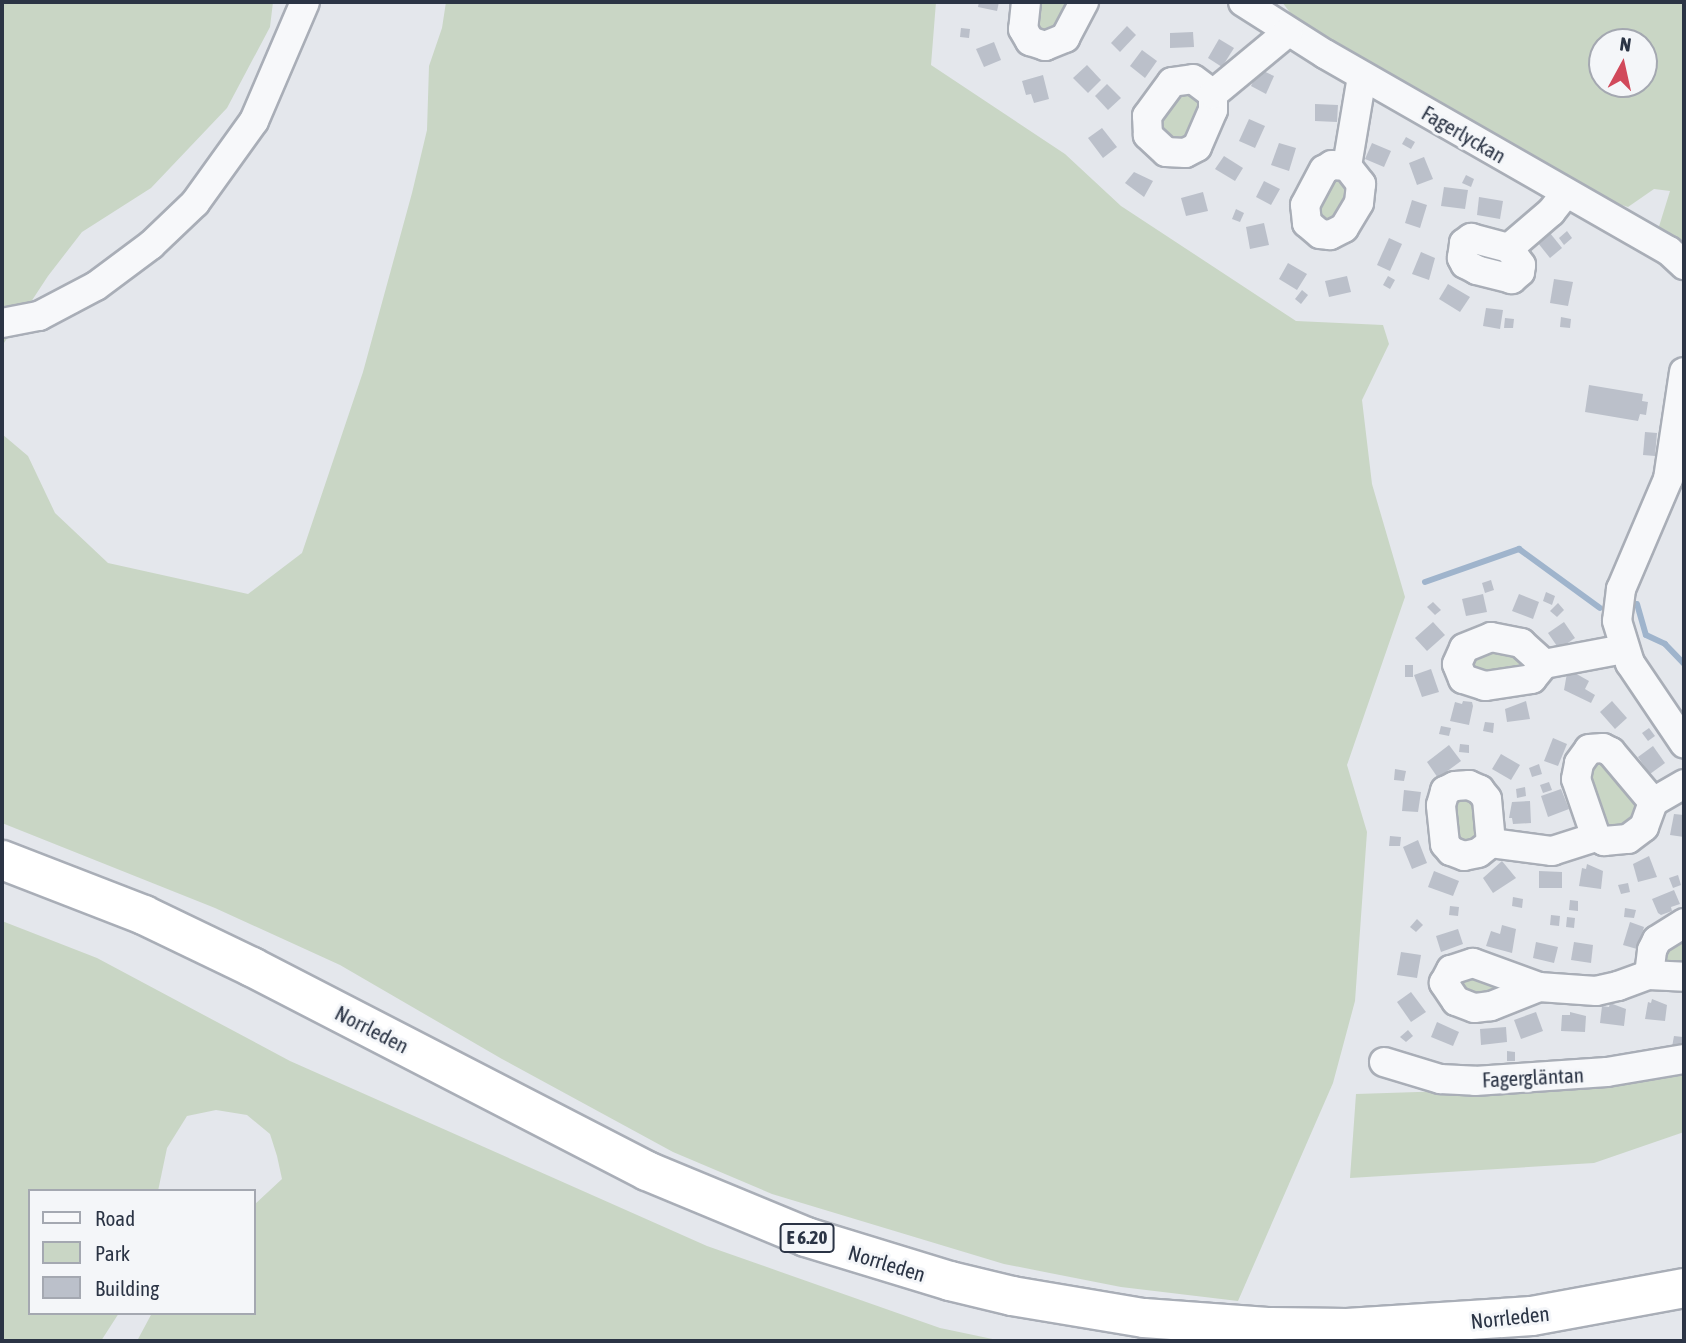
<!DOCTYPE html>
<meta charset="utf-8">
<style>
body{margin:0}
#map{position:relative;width:1686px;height:1343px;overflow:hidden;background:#e4e7ec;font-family:"Asap Condensed",sans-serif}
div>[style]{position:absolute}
.green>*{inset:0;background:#c9d6c5}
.stream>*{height:6px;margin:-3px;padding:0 3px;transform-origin:3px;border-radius:3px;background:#9fb4cc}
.building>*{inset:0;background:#bbc0ca}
.roads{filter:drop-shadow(2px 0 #a9aeb7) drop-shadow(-2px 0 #a9aeb7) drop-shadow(0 2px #a9aeb7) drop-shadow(0 -2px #a9aeb7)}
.minor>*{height:28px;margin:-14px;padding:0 14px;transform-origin:14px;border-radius:14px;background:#f7f8fa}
.highway>*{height:38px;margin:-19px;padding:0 19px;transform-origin:19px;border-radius:19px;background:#fff}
span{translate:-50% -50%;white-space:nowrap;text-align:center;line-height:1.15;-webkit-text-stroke:6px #f4f6f9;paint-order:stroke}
.shield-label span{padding:2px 5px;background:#f4f6f9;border:2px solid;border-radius:5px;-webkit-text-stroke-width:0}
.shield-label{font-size:19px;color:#2b3445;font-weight:700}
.street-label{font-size:21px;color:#2b3445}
.frame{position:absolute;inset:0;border:4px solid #2b3445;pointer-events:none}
.legend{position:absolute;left:28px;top:1189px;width:228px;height:126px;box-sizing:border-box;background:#f4f6f9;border:2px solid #a4a8b1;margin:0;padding:9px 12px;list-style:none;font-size:21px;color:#2b3445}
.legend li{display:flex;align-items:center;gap:14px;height:35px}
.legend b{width:35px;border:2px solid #a4a8b1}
.north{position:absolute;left:1588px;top:28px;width:70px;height:70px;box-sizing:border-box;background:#f4f6f9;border:2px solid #a4a8b1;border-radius:50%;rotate:8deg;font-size:19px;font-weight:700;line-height:28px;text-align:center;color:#2b3445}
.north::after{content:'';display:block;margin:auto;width:24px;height:32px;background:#d1495b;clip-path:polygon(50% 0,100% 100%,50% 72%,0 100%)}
</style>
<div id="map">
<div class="green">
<div style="clip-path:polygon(2px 2px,273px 2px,270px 27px,227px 108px,151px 188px,82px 232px,48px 276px,2px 346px)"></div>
<div style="clip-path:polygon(446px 2px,936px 2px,931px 65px,1065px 154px,1121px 206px,1296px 321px,1383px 325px,1389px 344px,1362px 400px,1372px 484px,1405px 597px,1347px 765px,1367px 832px,1355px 1001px,1333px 1083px,1238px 1301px,1121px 1287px,1004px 1264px,772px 1194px,673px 1152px,502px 1059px,340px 965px,215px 908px,2px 823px,2px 434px,28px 456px,55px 513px,108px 563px,248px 594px,302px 553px,363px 372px,412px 193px,427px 130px,429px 66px,442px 28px)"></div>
<div style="clip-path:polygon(1031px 2px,1080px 2px,1078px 8px,1040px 41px)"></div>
<div style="clip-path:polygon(evenodd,1282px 2px,1684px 2px,1684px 245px,1672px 245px,1657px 233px,1670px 191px,1654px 189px,1628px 207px,1591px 195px,1298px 23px,1282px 2px,1602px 42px,1644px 42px,1644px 84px,1602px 84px,1602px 42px)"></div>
<div style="clip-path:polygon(1200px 89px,1202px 134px,1162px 146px,1157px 108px,1167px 92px)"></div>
<div style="clip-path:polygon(1329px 174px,1356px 187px,1326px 229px,1311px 201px)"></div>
<div style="clip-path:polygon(1479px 645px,1536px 661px,1495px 681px,1461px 661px)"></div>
<div style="clip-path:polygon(1592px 751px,1648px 812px,1607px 835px,1582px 761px)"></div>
<div style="clip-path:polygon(1453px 792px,1475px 794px,1487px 830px,1459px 851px)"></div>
<div style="clip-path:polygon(2px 921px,97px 958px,290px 1061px,707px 1246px,940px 1328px,1002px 1341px,137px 1341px,152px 1313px,254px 1313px,254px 1205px,282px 1179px,277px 1156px,270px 1134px,247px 1115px,216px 1110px,187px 1116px,167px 1148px,158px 1191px,30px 1191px,30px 1313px,119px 1313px,101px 1341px,2px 1341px)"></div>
<div style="clip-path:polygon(1684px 927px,1684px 974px,1665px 970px,1656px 948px)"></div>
<div style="clip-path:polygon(1457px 974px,1523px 987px,1484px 1004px,1452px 982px)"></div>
<div style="clip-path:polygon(1684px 1064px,1684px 1132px,1594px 1163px,1350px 1178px,1356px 1094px,1570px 1087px)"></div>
</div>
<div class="stream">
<div style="left:1425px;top:582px;width:100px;rotate:-19.3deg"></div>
<div style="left:1519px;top:549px;width:100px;rotate:36.1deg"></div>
<div style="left:1637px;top:604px;width:32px;rotate:74deg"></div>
<div style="left:1646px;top:635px;width:21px;rotate:25deg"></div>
<div style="left:1665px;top:644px;width:28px;rotate:46deg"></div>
</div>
<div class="building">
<div style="clip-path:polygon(979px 2px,999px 2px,997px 11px,978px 7px)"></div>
<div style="clip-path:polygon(1127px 26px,1136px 35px,1120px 52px,1111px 43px)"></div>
<div style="clip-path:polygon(961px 28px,970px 29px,969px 38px,960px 37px)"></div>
<div style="clip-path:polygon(1193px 32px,1194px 47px,1170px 48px,1170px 33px)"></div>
<div style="clip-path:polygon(1219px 39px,1234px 48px,1222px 67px,1208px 58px)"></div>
<div style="clip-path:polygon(994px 42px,1001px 60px,984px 67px,976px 49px)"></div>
<div style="clip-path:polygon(1142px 50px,1157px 61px,1145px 78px,1130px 66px)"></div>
<div style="clip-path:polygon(1087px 65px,1101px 80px,1088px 93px,1073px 78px)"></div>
<div style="clip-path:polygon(1259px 69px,1274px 76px,1266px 94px,1251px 86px)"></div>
<div style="clip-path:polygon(1043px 75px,1049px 99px,1034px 103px,1031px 94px,1026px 95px,1022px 81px)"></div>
<div style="clip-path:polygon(1107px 84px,1121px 98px,1108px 110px,1095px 96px)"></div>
<div style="clip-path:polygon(1315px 104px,1338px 105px,1337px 122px,1315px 121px)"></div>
<div style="clip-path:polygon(1249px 119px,1265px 126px,1255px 148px,1239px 141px)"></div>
<div style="clip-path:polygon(1102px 128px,1117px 147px,1103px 158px,1088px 138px)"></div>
<div style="clip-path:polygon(1406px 137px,1415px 142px,1411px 149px,1402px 144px)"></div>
<div style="clip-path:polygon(1279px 143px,1296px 148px,1289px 171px,1271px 165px)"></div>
<div style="clip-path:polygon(1372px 143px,1391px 151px,1384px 167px,1365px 159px)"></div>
<div style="clip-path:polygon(1224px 156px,1243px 168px,1235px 181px,1215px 169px)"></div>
<div style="clip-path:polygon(1424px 157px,1433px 179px,1417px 185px,1409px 163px)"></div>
<div style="clip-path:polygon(1134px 172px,1153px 181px,1144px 197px,1125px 183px)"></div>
<div style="clip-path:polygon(1466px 175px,1474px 179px,1471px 187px,1462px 183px)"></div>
<div style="clip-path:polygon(1264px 181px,1280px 189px,1271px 205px,1256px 197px)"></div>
<div style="clip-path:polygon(1444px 187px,1468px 190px,1465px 209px,1441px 206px)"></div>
<div style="clip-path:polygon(1203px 192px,1208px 211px,1186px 216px,1181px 198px)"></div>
<div style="clip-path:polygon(1479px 197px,1503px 201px,1500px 219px,1477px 215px)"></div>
<div style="clip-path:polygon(1412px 200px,1427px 205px,1420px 228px,1405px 223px)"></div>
<div style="clip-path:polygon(1236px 209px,1244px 213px,1240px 222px,1232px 219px)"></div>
<div style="clip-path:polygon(1264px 223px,1269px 245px,1250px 249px,1246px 227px)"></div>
<div style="clip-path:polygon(1546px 228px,1562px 248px,1550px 258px,1534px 238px)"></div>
<div style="clip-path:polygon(1567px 231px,1572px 238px,1564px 245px,1559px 238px)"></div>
<div style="clip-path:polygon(1389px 238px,1402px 244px,1390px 271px,1377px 265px)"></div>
<div style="clip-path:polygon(1421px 252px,1435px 258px,1429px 280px,1412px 274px)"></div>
<div style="clip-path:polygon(1288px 263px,1307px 274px,1297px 290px,1279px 279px)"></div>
<div style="clip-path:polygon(1347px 276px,1351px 292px,1329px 297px,1325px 281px)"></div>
<div style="clip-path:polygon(1388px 276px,1395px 280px,1390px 289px,1383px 285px)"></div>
<div style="clip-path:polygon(1554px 279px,1573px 282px,1568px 306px,1550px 303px)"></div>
<div style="clip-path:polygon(1448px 284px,1470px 297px,1460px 312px,1439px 299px)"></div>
<div style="clip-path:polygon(1302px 290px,1308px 295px,1301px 304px,1295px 299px)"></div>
<div style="clip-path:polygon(1486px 308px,1503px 310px,1500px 329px,1483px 326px)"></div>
<div style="clip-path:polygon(1561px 317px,1571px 319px,1570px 328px,1560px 327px)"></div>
<div style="clip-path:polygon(1505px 318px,1514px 319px,1513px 328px,1504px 328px)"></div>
<div style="clip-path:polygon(1589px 385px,1643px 394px,1642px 401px,1648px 402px,1646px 415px,1640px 414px,1638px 421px,1585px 412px)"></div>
<div style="clip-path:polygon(1645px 432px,1657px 433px,1655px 456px,1643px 455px)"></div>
<div style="clip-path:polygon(1491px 580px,1494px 590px,1485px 593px,1482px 583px)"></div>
<div style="clip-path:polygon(1546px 592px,1555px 596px,1552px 605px,1543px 601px)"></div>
<div style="clip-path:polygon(1483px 594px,1487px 612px,1466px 616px,1462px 599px)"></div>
<div style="clip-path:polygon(1519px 594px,1539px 602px,1533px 619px,1512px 611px)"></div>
<div style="clip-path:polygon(1433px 602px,1441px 610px,1435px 615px,1427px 607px)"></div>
<div style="clip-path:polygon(1558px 603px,1564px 610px,1557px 617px,1550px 611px)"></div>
<div style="clip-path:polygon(1433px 622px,1445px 635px,1427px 651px,1415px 638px)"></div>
<div style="clip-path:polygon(1564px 622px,1575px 638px,1559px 649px,1548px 633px)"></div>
<div style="clip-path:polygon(1405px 665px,1413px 665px,1413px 677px,1405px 677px)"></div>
<div style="clip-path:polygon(1431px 669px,1439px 692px,1422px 697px,1414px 675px)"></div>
<div style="clip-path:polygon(1573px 672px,1589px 681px,1585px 689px,1595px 695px,1591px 703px,1564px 690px,1567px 673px,1571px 675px)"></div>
<div style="clip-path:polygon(1463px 701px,1472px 702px,1473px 706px,1469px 725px,1450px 721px,1455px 702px,1462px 704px)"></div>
<div style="clip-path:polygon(1526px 701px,1530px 719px,1507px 722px,1505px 709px)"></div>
<div style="clip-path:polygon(1612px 701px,1627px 718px,1615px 729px,1600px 712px)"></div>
<div style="clip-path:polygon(1485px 722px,1494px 723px,1493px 733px,1483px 731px)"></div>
<div style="clip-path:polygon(1441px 726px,1451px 728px,1449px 736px,1439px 734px)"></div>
<div style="clip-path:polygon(1649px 728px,1655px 736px,1648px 741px,1642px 733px)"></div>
<div style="clip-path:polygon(1553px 738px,1567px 744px,1558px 766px,1544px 761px)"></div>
<div style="clip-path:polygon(1460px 744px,1469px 745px,1469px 753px,1459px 752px)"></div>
<div style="clip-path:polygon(1449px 745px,1461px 761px,1438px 778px,1427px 762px)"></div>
<div style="clip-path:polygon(1653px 746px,1665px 763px,1650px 774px,1638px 757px)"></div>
<div style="clip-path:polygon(1501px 754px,1520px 765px,1511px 780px,1492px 769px)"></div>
<div style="clip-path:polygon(1539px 764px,1542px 774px,1532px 777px,1529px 768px)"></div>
<div style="clip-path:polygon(1395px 769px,1406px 771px,1404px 781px,1394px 780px)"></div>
<div style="clip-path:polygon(1549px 782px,1552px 790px,1543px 793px,1540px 785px)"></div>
<div style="clip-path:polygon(1525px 787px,1526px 796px,1517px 798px,1516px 789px)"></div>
<div style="clip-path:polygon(1561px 789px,1569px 809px,1548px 817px,1541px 796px)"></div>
<div style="clip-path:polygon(1404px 790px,1421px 792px,1418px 812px,1402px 811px)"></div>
<div style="clip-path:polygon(1530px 801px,1531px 823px,1513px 824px,1512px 818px,1509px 818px,1512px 802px)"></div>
<div style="clip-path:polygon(1674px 814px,1684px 815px,1684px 837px,1670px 835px)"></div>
<div style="clip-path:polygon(1390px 836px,1401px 837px,1400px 846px,1389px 846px)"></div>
<div style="clip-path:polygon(1418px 840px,1427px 863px,1412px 869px,1403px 847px)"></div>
<div style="clip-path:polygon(1649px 856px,1657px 877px,1638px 882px,1633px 864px)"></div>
<div style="clip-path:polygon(1502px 861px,1516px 878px,1493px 893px,1483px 878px)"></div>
<div style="clip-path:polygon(1587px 864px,1603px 871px,1601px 889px,1579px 886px,1582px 868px,1586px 869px)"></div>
<div style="clip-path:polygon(1434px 871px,1459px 881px,1453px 896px,1428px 887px)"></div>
<div style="clip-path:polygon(1539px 871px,1562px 872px,1562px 888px,1539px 888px)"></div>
<div style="clip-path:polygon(1678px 875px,1681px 885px,1673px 888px,1669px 878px)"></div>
<div style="clip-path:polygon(1628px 883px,1630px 892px,1621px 894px,1618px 885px)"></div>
<div style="clip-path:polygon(1674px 890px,1680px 904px,1671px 907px,1672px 911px,1661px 915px,1658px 913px,1652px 899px)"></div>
<div style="clip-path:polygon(1513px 897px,1523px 899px,1522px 908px,1512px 906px)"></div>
<div style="clip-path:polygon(1570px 900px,1578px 901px,1578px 911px,1569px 910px)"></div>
<div style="clip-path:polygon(1450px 906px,1459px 907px,1458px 916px,1449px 915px)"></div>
<div style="clip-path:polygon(1625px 908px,1636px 910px,1634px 918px,1624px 917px)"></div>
<div style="clip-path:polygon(1551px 915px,1560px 916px,1559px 926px,1550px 925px)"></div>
<div style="clip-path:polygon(1567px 917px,1575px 918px,1574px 928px,1566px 927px)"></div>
<div style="clip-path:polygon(1417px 919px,1423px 925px,1416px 932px,1410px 927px)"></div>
<div style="clip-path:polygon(1630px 922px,1644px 927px,1637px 949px,1623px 945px)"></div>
<div style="clip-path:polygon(1502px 925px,1516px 929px,1512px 953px,1486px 946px,1491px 931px,1500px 934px)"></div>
<div style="clip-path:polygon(1458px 929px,1463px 944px,1441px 952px,1436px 936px)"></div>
<div style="clip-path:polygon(1536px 942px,1558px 947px,1554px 963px,1533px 958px)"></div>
<div style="clip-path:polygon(1574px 942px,1593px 945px,1591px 963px,1571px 960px)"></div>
<div style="clip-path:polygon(1401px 952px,1421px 955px,1417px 978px,1397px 975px)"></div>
<div style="clip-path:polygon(1411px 992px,1426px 1012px,1411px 1022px,1397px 1002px)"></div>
<div style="clip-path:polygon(1652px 999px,1667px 1005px,1665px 1021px,1645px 1019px,1648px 1002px,1651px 1003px)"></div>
<div style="clip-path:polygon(1610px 1003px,1626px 1009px,1624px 1026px,1600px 1023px,1602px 1006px,1609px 1007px)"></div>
<div style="clip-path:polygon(1536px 1012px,1543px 1031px,1521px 1039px,1514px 1020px)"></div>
<div style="clip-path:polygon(1570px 1012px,1586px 1016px,1585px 1032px,1561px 1031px,1562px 1015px,1570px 1015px)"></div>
<div style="clip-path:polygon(1437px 1022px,1459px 1032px,1453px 1046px,1431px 1037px)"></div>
<div style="clip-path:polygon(1506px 1027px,1507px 1042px,1481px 1045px,1480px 1029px)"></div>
<div style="clip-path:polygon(1408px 1030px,1413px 1036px,1406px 1042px,1400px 1037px)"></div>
<div style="clip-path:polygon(1674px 1036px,1683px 1037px,1682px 1048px,1672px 1047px)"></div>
<div style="clip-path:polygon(1507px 1051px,1515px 1052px,1515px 1061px,1507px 1061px)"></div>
</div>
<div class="roads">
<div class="minor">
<div style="left:1026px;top:2px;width:27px;rotate:96deg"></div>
<div style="left:1023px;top:29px;width:14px;rotate:60deg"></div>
<div style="left:1030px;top:41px;width:16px;rotate:18deg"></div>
<div style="left:1045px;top:46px;width:22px;rotate:-22deg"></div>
<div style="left:1065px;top:38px;width:41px;rotate:-62.2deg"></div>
<div style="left:1243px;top:2px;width:97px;rotate:32.4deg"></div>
<div style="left:1325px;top:54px;width:396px;rotate:29.8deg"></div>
<div style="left:1669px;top:251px;width:21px;rotate:43deg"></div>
<div style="left:1213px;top:94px;width:16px;rotate:90deg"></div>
<div style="left:1213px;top:110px;width:40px;rotate:113.4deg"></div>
<div style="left:1197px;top:147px;width:13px;rotate:153deg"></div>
<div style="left:1185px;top:153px;width:19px;rotate:-177deg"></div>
<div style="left:1166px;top:152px;width:25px;rotate:-137deg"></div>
<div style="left:1148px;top:135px;width:19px;rotate:-93deg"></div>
<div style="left:1147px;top:116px;width:42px;rotate:-53.7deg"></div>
<div style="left:1172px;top:82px;width:21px;rotate:-8deg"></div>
<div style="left:1193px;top:79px;width:25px;rotate:37deg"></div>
<div style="left:1213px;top:94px;width:97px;rotate:-39.6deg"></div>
<div style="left:1347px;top:166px;width:23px;rotate:52deg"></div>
<div style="left:1361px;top:184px;width:19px;rotate:96deg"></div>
<div style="left:1359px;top:203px;width:29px;rotate:121deg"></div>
<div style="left:1344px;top:228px;width:16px;rotate:153deg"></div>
<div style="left:1330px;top:235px;width:10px;rotate:-174deg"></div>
<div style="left:1320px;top:234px;width:17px;rotate:-140deg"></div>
<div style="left:1307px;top:223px;width:18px;rotate:-96deg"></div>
<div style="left:1305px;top:205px;width:40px;rotate:-62deg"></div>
<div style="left:1324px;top:170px;width:9px;rotate:-32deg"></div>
<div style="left:1332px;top:165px;width:15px;rotate:4deg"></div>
<div style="left:1347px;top:166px;width:91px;rotate:-80.5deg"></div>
<div style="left:1509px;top:248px;width:21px;rotate:55deg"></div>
<div style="left:1521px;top:265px;width:7px;rotate:98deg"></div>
<div style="left:1520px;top:272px;width:11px;rotate:139deg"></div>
<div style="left:1512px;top:279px;width:36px;rotate:-166deg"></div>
<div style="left:1477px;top:270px;width:13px;rotate:-153deg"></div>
<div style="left:1465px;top:264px;width:7px;rotate:-117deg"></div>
<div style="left:1462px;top:258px;width:15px;rotate:-82deg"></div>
<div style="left:1464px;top:243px;width:9px;rotate:-36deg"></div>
<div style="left:1471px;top:238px;width:39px;rotate:15deg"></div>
<div style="left:1509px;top:248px;width:55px;rotate:-40.6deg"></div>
<div style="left:1551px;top:212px;width:24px;rotate:-52deg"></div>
<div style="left:2px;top:323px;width:38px;rotate:-11deg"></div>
<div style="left:39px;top:316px;width:64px;rotate:-27.8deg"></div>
<div style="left:96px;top:286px;width:69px;rotate:-36.7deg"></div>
<div style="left:151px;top:245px;width:61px;rotate:-43.7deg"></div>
<div style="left:195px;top:203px;width:101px;rotate:-54.3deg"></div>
<div style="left:254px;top:121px;width:129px;rotate:-66.8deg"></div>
<div style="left:1684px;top:372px;width:108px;rotate:98.5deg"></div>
<div style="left:1668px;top:479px;width:120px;rotate:113.1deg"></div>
<div style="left:1621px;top:589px;width:32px;rotate:97deg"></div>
<div style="left:1617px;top:621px;width:44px;rotate:72.8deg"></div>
<div style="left:1630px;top:663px;width:97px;rotate:56deg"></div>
<div style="left:1544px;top:664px;width:19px;rotate:129deg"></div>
<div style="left:1532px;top:679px;width:48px;rotate:171.5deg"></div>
<div style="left:1485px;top:686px;width:23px;rotate:-162deg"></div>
<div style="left:1463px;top:679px;width:16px;rotate:-112deg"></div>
<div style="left:1457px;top:664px;width:17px;rotate:-66deg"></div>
<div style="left:1464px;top:648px;width:29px;rotate:-22deg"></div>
<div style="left:1491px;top:637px;width:31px;rotate:11deg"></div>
<div style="left:1521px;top:643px;width:31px;rotate:42deg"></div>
<div style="left:1544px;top:664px;width:81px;rotate:-10.6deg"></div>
<div style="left:1469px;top:785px;width:12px;rotate:24deg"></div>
<div style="left:1480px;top:790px;width:11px;rotate:52deg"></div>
<div style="left:1487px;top:799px;width:44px;rotate:84.8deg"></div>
<div style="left:1491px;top:843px;width:16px;rotate:142deg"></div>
<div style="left:1478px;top:853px;width:14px;rotate:168deg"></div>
<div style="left:1464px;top:856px;width:14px;rotate:-159deg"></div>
<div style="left:1451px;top:851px;width:9px;rotate:-131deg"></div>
<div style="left:1445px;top:844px;width:39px;rotate:-96deg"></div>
<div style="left:1441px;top:805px;width:15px;rotate:-74deg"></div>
<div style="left:1445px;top:791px;width:11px;rotate:-27deg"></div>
<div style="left:1455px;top:786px;width:14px;rotate:-4deg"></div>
<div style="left:1596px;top:837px;width:61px;rotate:-109deg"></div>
<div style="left:1576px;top:779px;width:16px;rotate:-79deg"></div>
<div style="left:1579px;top:763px;width:17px;rotate:-54deg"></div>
<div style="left:1589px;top:749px;width:14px;rotate:-4deg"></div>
<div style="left:1603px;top:748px;width:9px;rotate:27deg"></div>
<div style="left:1611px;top:752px;width:65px;rotate:50deg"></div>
<div style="left:1491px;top:843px;width:62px;rotate:7.5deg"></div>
<div style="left:1552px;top:851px;width:46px;rotate:-17.7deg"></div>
<div style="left:1596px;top:837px;width:9px;rotate:27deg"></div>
<div style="left:1604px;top:841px;width:24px;rotate:-5deg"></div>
<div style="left:1628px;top:839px;width:20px;rotate:-37deg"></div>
<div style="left:1644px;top:827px;width:27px;rotate:-70deg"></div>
<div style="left:1653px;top:802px;width:36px;rotate:-30deg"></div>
<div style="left:1649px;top:975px;width:35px;rotate:3deg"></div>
<div style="left:1539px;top:987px;width:52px;rotate:158.4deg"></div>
<div style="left:1491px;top:1006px;width:17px;rotate:173deg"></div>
<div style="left:1474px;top:1008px;width:19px;rotate:-159deg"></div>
<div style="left:1456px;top:1001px;width:22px;rotate:-124deg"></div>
<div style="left:1444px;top:983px;width:15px;rotate:-62deg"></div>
<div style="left:1451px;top:970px;width:23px;rotate:-18deg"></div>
<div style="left:1473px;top:963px;width:70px;rotate:20deg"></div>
<div style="left:1539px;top:987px;width:57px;rotate:4deg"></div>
<div style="left:1596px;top:991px;width:23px;rotate:-13deg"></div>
<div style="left:1618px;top:986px;width:33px;rotate:-20deg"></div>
<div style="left:1649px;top:975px;width:25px;rotate:-83deg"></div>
<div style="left:1652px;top:950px;width:11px;rotate:-63deg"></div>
<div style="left:1657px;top:940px;width:32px;rotate:-32deg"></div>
<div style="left:1384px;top:1062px;width:59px;rotate:16.9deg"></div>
<div style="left:1440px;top:1079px;width:35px;rotate:3deg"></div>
<div style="left:1475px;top:1081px;width:132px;rotate:-3.9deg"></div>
<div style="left:1607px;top:1072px;width:78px;rotate:-9.6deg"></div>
</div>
<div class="highway">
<div style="left:2px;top:860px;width:152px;rotate:21.2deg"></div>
<div style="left:144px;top:915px;width:120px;rotate:25.7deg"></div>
<div style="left:252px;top:967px;width:445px;rotate:27.3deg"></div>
<div style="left:647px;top:1171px;width:172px;rotate:22.5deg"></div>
<div style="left:806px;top:1237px;width:151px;rotate:17deg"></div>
<div style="left:950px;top:1281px;width:64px;rotate:13.6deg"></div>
<div style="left:1012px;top:1296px;width:134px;rotate:9.5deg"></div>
<div style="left:1144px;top:1318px;width:127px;rotate:4.1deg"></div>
<div style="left:1271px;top:1327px;width:76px;rotate:0.8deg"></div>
<div style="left:1347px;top:1328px;width:185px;rotate:-3.7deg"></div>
<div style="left:1532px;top:1316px;width:155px;rotate:-10.4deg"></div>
</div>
</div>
<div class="shield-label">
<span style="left:807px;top:1238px">E 6.20</span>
</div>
<div class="street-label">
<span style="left:1464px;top:134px;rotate:30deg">Fagerlyckan</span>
<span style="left:372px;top:1029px;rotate:27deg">Norrleden</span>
<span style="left:1533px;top:1077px;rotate:-3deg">Fagergläntan</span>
<span style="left:887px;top:1263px;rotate:17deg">Norrleden</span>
<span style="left:1510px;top:1317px;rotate:-6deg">Norrleden</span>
</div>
<div class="frame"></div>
<ul class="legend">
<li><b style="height:9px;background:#f7f8fa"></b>Road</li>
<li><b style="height:19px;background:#c9d6c5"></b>Park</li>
<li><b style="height:19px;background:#bbc0ca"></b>Building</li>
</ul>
<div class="north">N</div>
</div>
